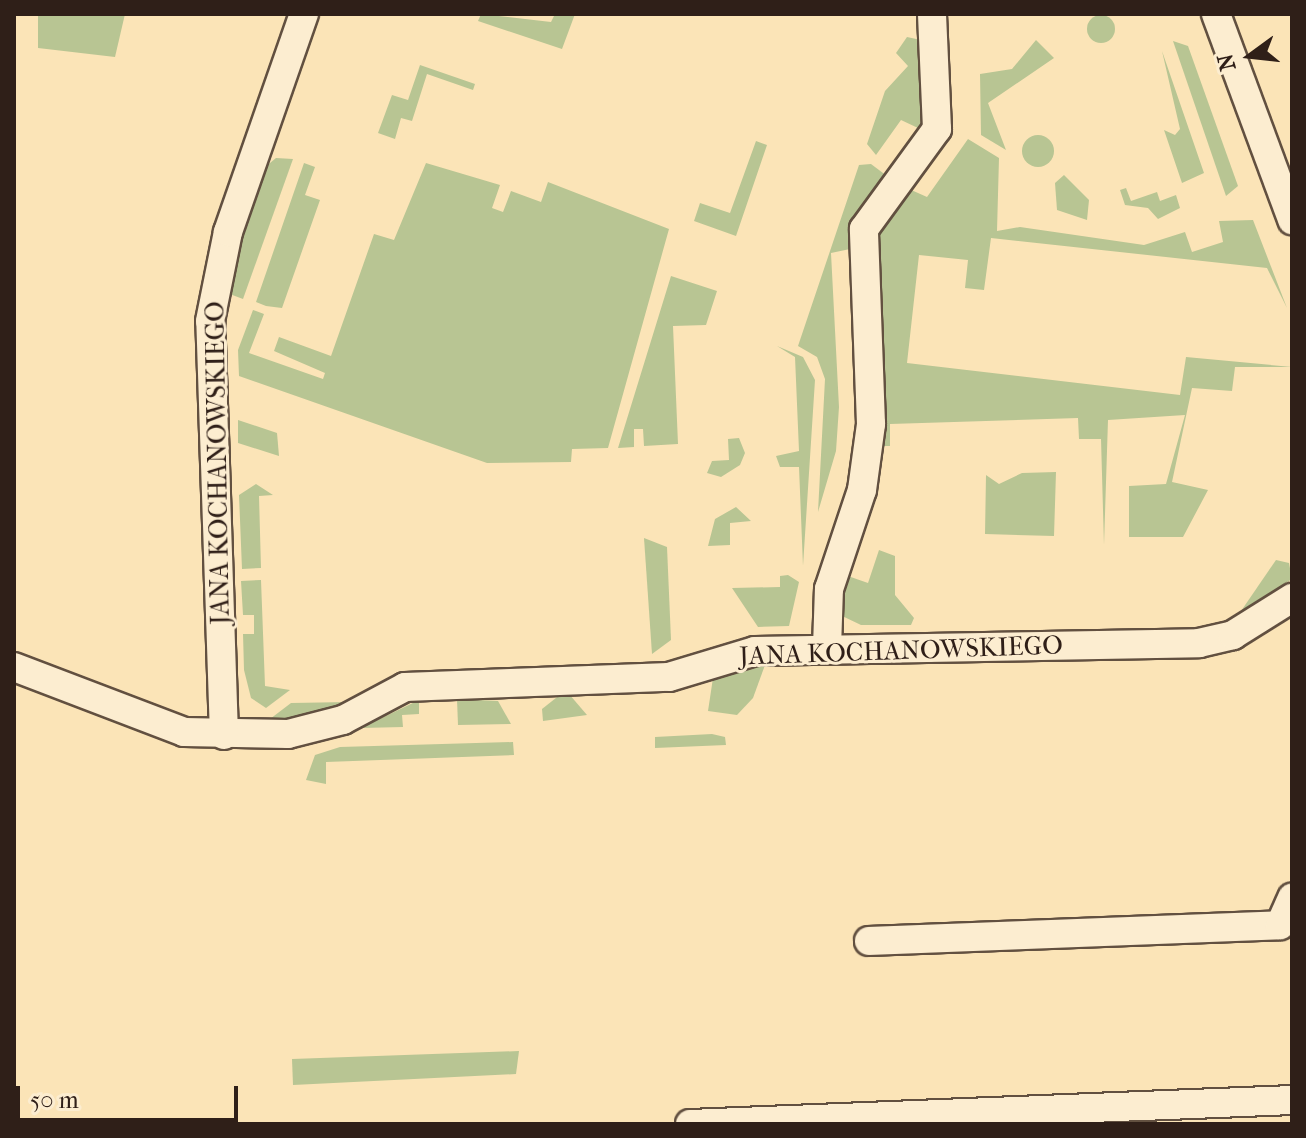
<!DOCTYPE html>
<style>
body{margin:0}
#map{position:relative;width:1306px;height:1138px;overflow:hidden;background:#fbe4b7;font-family:"IM FELL French Canon",serif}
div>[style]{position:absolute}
.green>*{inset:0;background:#b8c593}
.round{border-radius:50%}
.roads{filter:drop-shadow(2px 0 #625040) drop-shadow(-2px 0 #625040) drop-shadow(0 2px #625040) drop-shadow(0 -2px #625040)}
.minor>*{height:28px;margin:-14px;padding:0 14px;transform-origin:14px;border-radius:14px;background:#fcedd0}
span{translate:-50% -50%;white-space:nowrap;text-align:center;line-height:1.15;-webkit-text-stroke:6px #fcedd0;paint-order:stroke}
.street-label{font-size:26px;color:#2f1f18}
.frame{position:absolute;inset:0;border:16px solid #2f1f18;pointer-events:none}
.north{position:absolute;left:1210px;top:16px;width:80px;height:80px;-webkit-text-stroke:6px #fcedd0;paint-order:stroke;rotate:255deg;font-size:22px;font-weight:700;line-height:32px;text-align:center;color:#2f1f18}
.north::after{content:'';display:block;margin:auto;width:28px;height:36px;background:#2f1f18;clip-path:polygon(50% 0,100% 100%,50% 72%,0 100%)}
.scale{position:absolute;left:16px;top:1086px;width:222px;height:36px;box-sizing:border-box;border:4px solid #2f1f18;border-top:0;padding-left:10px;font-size:24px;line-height:28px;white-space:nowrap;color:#2f1f18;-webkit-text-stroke:6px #fcedd0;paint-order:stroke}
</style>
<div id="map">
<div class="green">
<div style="clip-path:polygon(38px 14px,125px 14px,115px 57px,38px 48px)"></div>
<div style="clip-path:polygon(481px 14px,551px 22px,555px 14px,575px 14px,562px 49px,478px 21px)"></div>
<div class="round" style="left:1087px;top:15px;width:28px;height:28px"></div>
<div style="clip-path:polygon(907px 37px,921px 40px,926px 121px,918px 128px,901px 120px,876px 155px,867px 144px,885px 91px,908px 66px,896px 53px)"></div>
<div style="clip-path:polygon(1036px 40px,1054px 58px,988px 103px,1006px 150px,981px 135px,980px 74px,1012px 69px)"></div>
<div style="clip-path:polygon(1173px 41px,1188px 46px,1238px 186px,1226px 196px)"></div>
<div style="clip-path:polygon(1162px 51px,1204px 173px,1182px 183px,1164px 130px,1175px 135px,1180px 129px)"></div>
<div style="clip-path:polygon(420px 65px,475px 84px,473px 90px,427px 74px,412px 121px,401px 118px,395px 139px,378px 133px,392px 95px,408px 100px)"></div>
<div class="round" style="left:1022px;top:135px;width:32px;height:32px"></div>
<div style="clip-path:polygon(968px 139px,999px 158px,997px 231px,1020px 227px,1144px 245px,1185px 232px,1192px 252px,1223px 242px,1219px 221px,1253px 220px,1287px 308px,1267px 268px,991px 238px,984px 290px,965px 288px,968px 260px,919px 255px,907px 363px,1180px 395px,1186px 357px,1292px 367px,1235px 367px,1232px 391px,1192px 388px,1172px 482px,1208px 490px,1183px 537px,1129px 537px,1129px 486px,1166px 484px,1185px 415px,1108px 420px,1104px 545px,1101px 439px,1079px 439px,1078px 418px,890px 424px,890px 446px,880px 446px,874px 237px,909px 189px,927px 197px)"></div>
<div style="clip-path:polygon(756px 141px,767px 145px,736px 236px,694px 221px,700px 203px,730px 213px)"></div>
<div style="clip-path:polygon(276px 158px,293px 159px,243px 299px,227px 293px,238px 246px,264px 168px)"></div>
<div style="clip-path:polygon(304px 163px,315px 167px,305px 195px,320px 200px,282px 308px,266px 306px,256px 302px)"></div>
<div style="clip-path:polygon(426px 163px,500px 185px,492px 208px,503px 212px,511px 191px,541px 202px,548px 182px,669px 229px,608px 448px,572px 449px,571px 462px,487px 463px,239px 376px,238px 350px,253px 310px,264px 314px,249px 353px,323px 379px,325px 373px,274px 351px,279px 337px,331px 356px,374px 234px,394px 240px)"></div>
<div style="clip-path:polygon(871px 164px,887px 176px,852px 232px,850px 249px,831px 253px,839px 407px,836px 451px,818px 512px,825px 379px,817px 357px,798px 346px,859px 165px)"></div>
<div style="clip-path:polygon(1064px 175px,1089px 200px,1087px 220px,1057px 210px,1055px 183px)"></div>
<div style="clip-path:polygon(1126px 188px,1131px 201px,1157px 192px,1160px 201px,1176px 195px,1180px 208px,1158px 219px,1148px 208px,1125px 205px,1120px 190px)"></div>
<div style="clip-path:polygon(671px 276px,717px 291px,706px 325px,673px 326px,678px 444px,644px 446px,643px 429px,634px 429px,634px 447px,618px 448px)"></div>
<div style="clip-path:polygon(777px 346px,803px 357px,815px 380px,803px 566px,799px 467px,780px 467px,776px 456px,799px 451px,795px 357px)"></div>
<div style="clip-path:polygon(238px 420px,277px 433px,279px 456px,238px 443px)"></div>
<div style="clip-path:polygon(739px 438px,745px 453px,740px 465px,721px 477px,707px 473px,712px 461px,729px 460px,728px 439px)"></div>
<div style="clip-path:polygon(1056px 472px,1054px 536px,985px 534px,986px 475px,999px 484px,1022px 473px)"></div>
<div style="clip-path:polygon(256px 484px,273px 495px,259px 496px,261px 568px,242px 569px,239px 495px)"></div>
<div style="clip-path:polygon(736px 507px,751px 521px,730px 523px,730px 545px,708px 546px,715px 519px)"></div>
<div style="clip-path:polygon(644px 538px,667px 547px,671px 640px,652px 654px)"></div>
<div style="clip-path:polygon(879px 550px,895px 556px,895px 595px,914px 618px,911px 625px,861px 625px,838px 614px,845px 575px,868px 583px)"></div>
<div style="clip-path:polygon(1276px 560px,1289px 563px,1292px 579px,1239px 614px)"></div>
<div style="clip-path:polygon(788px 575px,799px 582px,789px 626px,758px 627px,732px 588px,780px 587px,780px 576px)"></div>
<div style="clip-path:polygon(261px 580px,265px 686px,290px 690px,266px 708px,251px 698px,244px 670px,243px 634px,254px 634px,254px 615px,243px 615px,241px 581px)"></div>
<div style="clip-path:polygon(765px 665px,753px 698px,737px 715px,708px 711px,713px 678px)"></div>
<div style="clip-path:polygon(561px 694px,569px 694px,587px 715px,543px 721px,542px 709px)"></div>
<div style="clip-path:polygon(457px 699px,498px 701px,511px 724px,458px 725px)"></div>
<div style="clip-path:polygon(419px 700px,419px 714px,402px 715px,403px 727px,361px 728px)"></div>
<div style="clip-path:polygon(349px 702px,298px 718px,270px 719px,291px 703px)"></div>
<div style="clip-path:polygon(712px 734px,725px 737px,726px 745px,655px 748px,655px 737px)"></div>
<div style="clip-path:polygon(513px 742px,514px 755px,326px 762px,326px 784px,306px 780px,315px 755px,340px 747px)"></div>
<div style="clip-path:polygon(519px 1051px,516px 1074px,293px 1085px,292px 1059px)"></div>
</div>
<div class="roads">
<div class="minor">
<div style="left:1216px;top:14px;width:220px;rotate:69.7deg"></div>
<div style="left:827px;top:648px;width:59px;rotate:-88.1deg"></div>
<div style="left:829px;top:589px;width:104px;rotate:-71.6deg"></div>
<div style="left:862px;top:490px;width:67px;rotate:-82.2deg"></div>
<div style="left:871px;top:424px;width:195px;rotate:-92.1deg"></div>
<div style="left:864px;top:229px;width:124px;rotate:-53.9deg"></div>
<div style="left:937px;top:129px;width:115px;rotate:-92.5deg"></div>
<div style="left:14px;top:667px;width:182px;rotate:20.9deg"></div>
<div style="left:184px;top:732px;width:104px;rotate:1.1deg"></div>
<div style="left:288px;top:734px;width:57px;rotate:-14.3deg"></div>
<div style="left:343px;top:720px;width:70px;rotate:-28deg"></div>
<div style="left:405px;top:687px;width:264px;rotate:-2.2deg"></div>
<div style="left:669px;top:677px;width:90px;rotate:-16.8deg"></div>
<div style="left:755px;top:651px;width:444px;rotate:-1deg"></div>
<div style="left:1199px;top:643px;width:35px;rotate:-13deg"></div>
<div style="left:1233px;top:635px;width:70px;rotate:-32.1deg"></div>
<div style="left:224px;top:735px;width:414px;rotate:-91.9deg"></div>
<div style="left:210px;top:321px;width:91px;rotate:-78.6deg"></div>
<div style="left:228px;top:232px;width:231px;rotate:-70.8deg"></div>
<div style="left:869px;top:941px;width:411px;rotate:-2.2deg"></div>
<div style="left:1280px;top:925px;width:30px;rotate:-66deg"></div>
<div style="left:690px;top:1124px;width:602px;rotate:-2.28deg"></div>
</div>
</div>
<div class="street-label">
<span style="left:218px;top:463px;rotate:-91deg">JANA KOCHANOWSKIEGO</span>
<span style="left:901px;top:651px;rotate:-2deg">JANA KOCHANOWSKIEGO</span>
</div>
<div class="frame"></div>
<div class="north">N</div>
<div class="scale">50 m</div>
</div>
